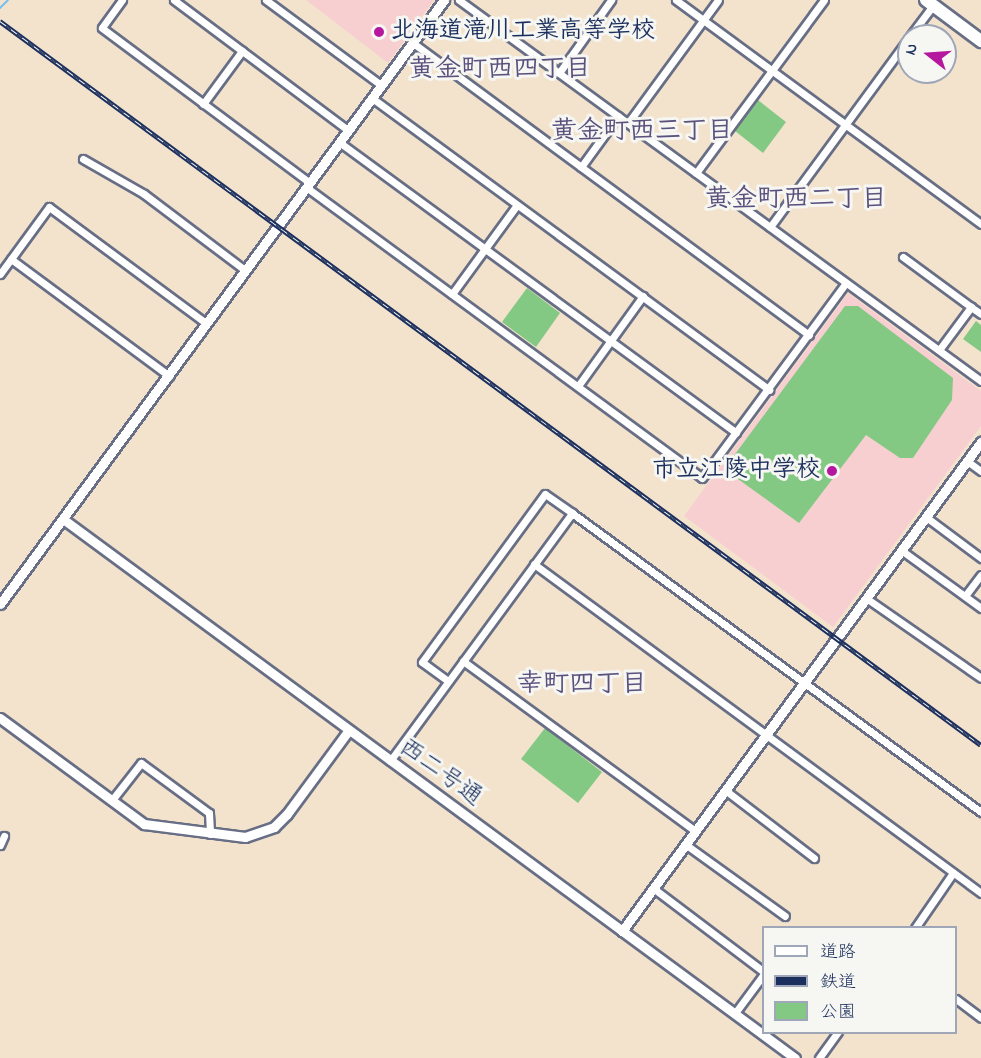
<!DOCTYPE html>
<meta charset="utf-8">
<style>
body{margin:0}
#map{position:relative;width:981px;height:1058px;overflow:hidden;background:#f3e3cd;font-family:"Indie Flower","Klee One",sans-serif}
div>[style]{position:absolute}
.built>*{inset:0;background:#f7cfd0}
.green>*{inset:0;background:#84c983}
.stream>*{height:2px;margin:-1px;padding:0 1px;transform-origin:1px;border-radius:1px;background:#76c0ef}
.roads{filter:drop-shadow(2px 0 #676e85) drop-shadow(-2px 0 #676e85) drop-shadow(0 2px #676e85) drop-shadow(0 -2px #676e85)}
.street>*{height:7px;margin:-3.5px;padding:0 3.5px;transform-origin:3.5px;border-radius:3.5px;background:#fff}
.secondary>*{height:9px;margin:-4.5px;padding:0 4.5px;transform-origin:4.5px;border-radius:4.5px;background:#fff}
.highway>*{height:12px;margin:-6px;padding:0 6px;transform-origin:6px;border-radius:6px;background:#fff}
.rail>*{height:4.5px;margin-top:-2.25px;transform-origin:0;background:repeating-linear-gradient(90deg,#f6f6f2 0 7px,#1b2f5e 0 14px);box-sizing:border-box;border-block:2px solid #1b2f5e}
.dots>*{width:16px;height:16px;translate:-50% -50%;box-sizing:border-box;border:3px solid #f6f6f2;border-radius:50%}
span{translate:-50% -50%;white-space:nowrap;text-align:center;line-height:1.15;-webkit-text-stroke:6px #f6f6f2;paint-order:stroke}
.poi-label{font-size:24px;color:#1b2f5e;font-weight:700}
.left{translate:0 -50%;text-align:left}
.right{translate:-100% -50%;text-align:right}
.street-label{font-size:24px;color:#1b2f5e}
.neighbourhood-label{font-size:26px;color:#5b517e;font-weight:700}
.legend{position:absolute;left:762px;top:926px;width:195px;height:108px;box-sizing:border-box;background:#f6f6f2;border:2px solid #9ea6b7;margin:0;padding:8px 10px;list-style:none;font-size:18px;color:#1b2f5e}
.legend li{display:flex;align-items:center;gap:12px;height:30px}
.legend b{width:30px;border:2px solid #9ea6b7}
.north{position:absolute;left:897px;top:24px;width:60px;height:60px;box-sizing:border-box;background:#f6f6f2;border:2px solid #9ea6b7;border-radius:50%;rotate:287deg;font-size:16px;font-weight:700;line-height:24px;text-align:center;color:#1b2f5e}
.north::after{content:'';display:block;margin:auto;width:21px;height:27px;background:#b5179e;clip-path:polygon(50% 0,100% 100%,50% 72%,0 100%)}
</style>
<div id="map">
<div class="built">
<div style="clip-path:polygon(306px 0,434px 0,388px 63px)"></div>
<div style="clip-path:polygon(848px 293px,981px 391px,981px 426px,833px 627px,684px 516px)"></div>
</div>
<div class="green">
<div style="clip-path:polygon(758px 100px,786px 122px,763px 153px,735px 131px)"></div>
<div style="clip-path:polygon(527px 288px,560px 313px,536px 347px,502px 322px)"></div>
<div style="clip-path:polygon(845px 306px,858px 306px,953px 378px,952px 400px,913px 458px,900px 458px,866px 435px,799px 523px,724px 469px)"></div>
<div style="clip-path:polygon(976px 321px,981px 325px,981px 352px,963px 339px)"></div>
<div style="clip-path:polygon(545px 728px,602px 772px,578px 803px,521px 759px)"></div>
</div>
<div class="stream">
<div style="left:0;top:8px;width:11px;rotate:-45deg"></div>
</div>
<div class="roads">
<div class="street">
<div style="left:122px;top:0;width:34px;rotate:126deg"></div>
<div style="left:102px;top:28px;width:259px;rotate:36.7deg"></div>
<div style="left:174px;top:0;width:217px;rotate:36.8deg"></div>
<div style="left:266px;top:0;width:143px;rotate:36.5deg"></div>
<div style="left:459px;top:0;width:646px;rotate:36.13deg"></div>
<div style="left:676px;top:0;width:378px;rotate:36.3deg"></div>
<div style="left:910px;top:36px;width:39px;rotate:-53deg"></div>
<div style="left:413px;top:43px;width:492px;rotate:36.4deg"></div>
<div style="left:559px;top:73px;width:90px;rotate:-54.5deg"></div>
<div style="left:372px;top:98px;width:493px;rotate:36.3deg"></div>
<div style="left:203px;top:104px;width:66px;rotate:-53.7deg"></div>
<div style="left:628px;top:123px;width:152px;rotate:-53.8deg"></div>
<div style="left:339px;top:142px;width:492px;rotate:36.2deg"></div>
<div style="left:83px;top:159px;width:70px;rotate:29.8deg"></div>
<div style="left:144px;top:194px;width:126px;rotate:37deg"></div>
<div style="left:581px;top:167px;width:63px;rotate:-54deg"></div>
<div style="left:696px;top:173px;width:215px;rotate:-53.5deg"></div>
<div style="left:306px;top:187px;width:491px;rotate:36.3deg"></div>
<div style="left:702px;top:478px;width:242px;rotate:-53.6deg"></div>
<div style="left:770px;top:227px;width:235px;rotate:-53.7deg"></div>
<div style="left:903px;top:257px;width:84px;rotate:36.3deg"></div>
<div style="left:11px;top:259px;width:197px;rotate:36.5deg"></div>
<div style="left:0;top:274px;width:83px;rotate:-53.8deg"></div>
<div style="left:49px;top:207px;width:195px;rotate:36.5deg"></div>
<div style="left:452px;top:294px;width:110px;rotate:-53.9deg"></div>
<div style="left:939px;top:350px;width:54px;rotate:-53.3deg"></div>
<div style="left:971px;top:307px;width:12px;rotate:35deg"></div>
<div style="left:578px;top:386px;width:111px;rotate:-54.2deg"></div>
<div style="left:967px;top:461px;width:17px;rotate:36deg"></div>
<div style="left:926px;top:517px;width:69px;rotate:36.7deg"></div>
<div style="left:901px;top:550px;width:99px;rotate:35.9deg"></div>
<div style="left:534px;top:564px;width:555px;rotate:36.35deg"></div>
<div style="left:965px;top:596px;width:26px;rotate:-53deg"></div>
<div style="left:866px;top:598px;width:140px;rotate:34.8deg"></div>
<div style="left:463px;top:661px;width:288px;rotate:36.2deg"></div>
<div style="left:448px;top:681px;width:32px;rotate:-144deg"></div>
<div style="left:422px;top:662px;width:208px;rotate:-53.8deg"></div>
<div style="left:545px;top:494px;width:33px;rotate:35deg"></div>
<div style="left:390px;top:761px;width:308px;rotate:-53.7deg"></div>
<div style="left:572px;top:513px;width:507px;rotate:36.17deg"></div>
<div style="left:725px;top:790px;width:112px;rotate:37.4deg"></div>
<div style="left:112px;top:800px;width:47px;rotate:-51.9deg"></div>
<div style="left:141px;top:763px;width:84px;rotate:36.3deg"></div>
<div style="left:209px;top:813px;width:21px;rotate:87deg"></div>
<div style="left:685px;top:844px;width:123px;rotate:35.8deg"></div>
<div style="left:0;top:845px;width:10px;rotate:-66deg"></div>
<div style="left:653px;top:888px;width:139px;rotate:37.1deg"></div>
<div style="left:915px;top:928px;width:67px;rotate:-55.4deg"></div>
<div style="left:956px;top:999px;width:31px;rotate:37deg"></div>
<div style="left:735px;top:1013px;width:49px;rotate:-53.4deg"></div>
<div style="left:819px;top:1058px;width:32px;rotate:-54deg"></div>
</div>
<div class="secondary">
<div style="left:63px;top:519px;width:909px;rotate:36.37deg"></div>
<div style="left:0;top:604px;width:750px;rotate:-53.68deg"></div>
<div style="left:0;top:718px;width:179px;rotate:36.4deg"></div>
<div style="left:144px;top:824px;width:102px;rotate:7.3deg"></div>
<div style="left:245px;top:837px;width:31px;rotate:-19deg"></div>
<div style="left:274px;top:827px;width:18px;rotate:-45deg"></div>
<div style="left:287px;top:814px;width:104px;rotate:-53.6deg"></div>
<div style="left:622px;top:931px;width:607px;rotate:-53.72deg"></div>
</div>
<div class="highway">
<div style="left:926px;top:0;width:69px;rotate:36.7deg"></div>
</div>
</div>
<div class="rail">
<div style="left:0;top:21px;width:1219px;rotate:36.43deg"></div>
</div>
<div class="dots">
<div style="left:379px;top:32px;background:#b5179e"></div>
<div style="left:832px;top:471px;background:#b5179e"></div>
</div>
<div class="poi-label">
<span class="left" style="left:391px;top:32px">北海道滝川工業高等学校</span>
<span class="right" style="left:820px;top:471px">市立江陵中学校</span>
</div>
<div class="street-label">
<span style="left:440px;top:773px;rotate:36deg">西二号通</span>
</div>
<div class="neighbourhood-label">
<span style="left:500px;top:71px">黄金町西四丁目</span>
<span style="left:642px;top:133px">黄金町西三丁目</span>
<span style="left:796px;top:201px">黄金町西二丁目</span>
<span style="left:582px;top:686px">幸町四丁目</span>
</div>
<ul class="legend">
<li><b style="height:8px;background:#fff"></b>道路</li>
<li><b style="height:8px;background:#1b2f5e"></b>鉄道</li>
<li><b style="height:16px;background:#84c983"></b>公園</li>
</ul>
<div class="north">N</div>
</div>
